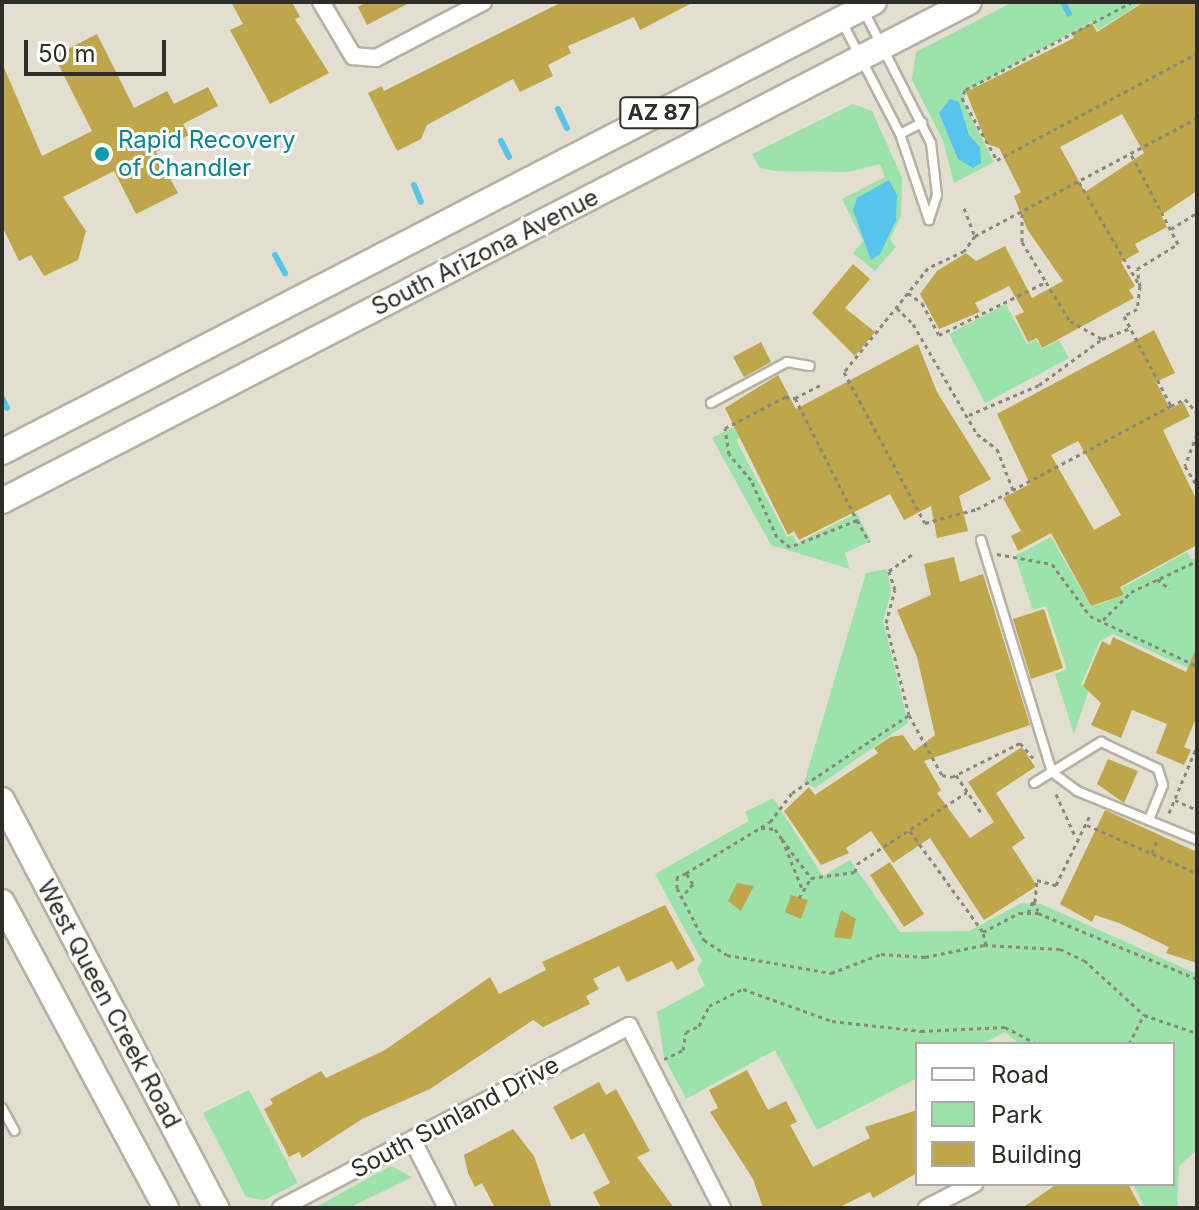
<!DOCTYPE html>
<style>
body{margin:0}
#map{position:relative;width:1199px;height:1210px;overflow:hidden;background:#e2ded0;font-family:Inter,sans-serif}
div>[style]{position:absolute}
.green>*{inset:0;background:#9be3ab}
.water>*{inset:0;background:#56c4ed}
.stream>*{height:6px;margin:-3px;padding:0 3px;transform-origin:3px;border-radius:3px;background:#56c4ed}
.building>*{inset:0;background:#bea74b}
.path>*{height:3px;margin-top:-1.5px;transform-origin:0;background:repeating-linear-gradient(90deg,#8a877d 0 4px,transparent 0 8px)}
.roads{filter:drop-shadow(2px 0 #b5b1a4) drop-shadow(-2px 0 #b5b1a4) drop-shadow(0 2px #b5b1a4) drop-shadow(0 -2px #b5b1a4)}
.service>*{height:8px;margin:-4px;padding:0 4px;transform-origin:4px;border-radius:4px;background:#fff}
.minor>*{height:16px;margin:-8px;padding:0 8px;transform-origin:8px;border-radius:8px;background:#fff}
.primary>*{height:24px;margin:-12px;padding:0 12px;transform-origin:12px;border-radius:12px;background:#fff}
.dots>*{width:22px;height:22px;translate:-50% -50%;box-sizing:border-box;border:4px solid #fff;border-radius:50%}
span{translate:-50% -50%;white-space:nowrap;text-align:center;line-height:1.15;-webkit-text-stroke:6px #fff;paint-order:stroke}
.shield-label span{padding:2px 6px;background:#fff;border:2px solid;border-radius:6px;-webkit-text-stroke-width:0}
.shield-label{font-size:22px;color:#2f2d28;font-weight:700}
.culture-label{font-size:24px;color:#0d838f}
.left{translate:0 -50%;text-align:left}
.street-label{font-size:24px;color:#2f2d28}
.frame{position:absolute;inset:0;border:4px solid #2f2d28;pointer-events:none}
.legend{position:absolute;left:915px;top:1042px;width:260px;height:144px;box-sizing:border-box;background:#fff;border:2px solid #acaba9;margin:0;padding:10px 14px;list-style:none;font-size:24px;color:#2f2d28}
.legend li{display:flex;align-items:center;gap:16px;height:40px}
.legend b{width:40px;border:2px solid #acaba9}
.scale{position:absolute;left:24px;top:40px;width:142px;height:36px;box-sizing:border-box;border:4px solid #2f2d28;border-top:0;padding-left:10px;font-size:24px;line-height:28px;white-space:nowrap;color:#2f2d28;-webkit-text-stroke:6px #fff;paint-order:stroke}
</style>
<div id="map">
<div class="green">
<div style="clip-path:polygon(1013px 2px,1143px 2px,1098px 30px,1092px 21px,965px 92px,964px 103px,994px 162px,954px 183px,943px 141px,912px 80px,916px 52px)"></div>
<div style="clip-path:polygon(853px 104px,872px 111px,902px 178px,901px 216px,890px 239px,896px 247px,875px 271px,853px 253px,863px 241px,842px 199px,885px 177px,880px 164px,848px 172px,775px 171px,760px 168px,752px 154px)"></div>
<div style="clip-path:polygon(1006px 304px,1027px 344px,1036px 339px,1042px 349px,1059px 340px,1069px 358px,985px 403px,949px 334px)"></div>
<div style="clip-path:polygon(739px 424px,743px 436px,736px 440px,787px 537px,793px 535px,797px 543px,857px 513px,871px 541px,845px 553px,850px 569px,771px 545px,712px 438px)"></div>
<div style="clip-path:polygon(1051px 537px,1091px 607px,1125px 595px,1122px 588px,1187px 552px,1191px 559px,1197px 557px,1197px 672px,1113px 634px,1100px 641px,1081px 685px,1089px 690px,1074px 734px,1055px 674px,1067px 669px,1046px 606px,1033px 610px,1015px 556px)"></div>
<div style="clip-path:polygon(887px 569px,891px 592px,883px 621px,908px 723px,815px 788px,804px 783px,866px 573px)"></div>
<div style="clip-path:polygon(773px 798px,823px 876px,850px 860px,900px 932px,969px 931px,1022px 903px,1041px 904px,1197px 974px,1197px 1150px,1179px 1166px,1177px 1208px,1145px 1208px,1133px 1184px,1173px 1184px,1173px 1044px,1020px 1044px,1005px 1032px,982px 1044px,917px 1044px,917px 1078px,817px 1130px,775px 1050px,686px 1099px,664px 1057px,657px 1012px,705px 986px,697px 969px,702px 961px,655px 874px,749px 821px,745px 812px)"></div>
<div style="clip-path:polygon(249px 1090px,298px 1183px,264px 1200px,246px 1197px,203px 1113px)"></div>
<div style="clip-path:polygon(391px 1166px,412px 1177px,349px 1208px,314px 1208px)"></div>
</div>
<div class="water">
<div style="clip-path:polygon(950px 99px,959px 102px,969px 135px,980px 147px,981px 163px,973px 168px,958px 159px,939px 113px)"></div>
<div style="clip-path:polygon(889px 180px,897px 195px,896px 220px,880px 254px,871px 260px,853px 210px,857px 198px)"></div>
</div>
<div class="stream">
<div style="left:1063px;top:2px;width:13px;rotate:63deg"></div>
<div style="left:558px;top:109px;width:21px;rotate:65deg"></div>
<div style="left:501px;top:141px;width:18px;rotate:63deg"></div>
<div style="left:414px;top:185px;width:18px;rotate:68deg"></div>
<div style="left:275px;top:255px;width:21px;rotate:61deg"></div>
<div style="left:2px;top:398px;width:11px;rotate:63deg"></div>
</div>
<div class="building">
<div style="clip-path:polygon(231px 2px,292px 2px,300px 17px,295px 19px,329px 73px,270px 104px,230px 30px,243px 24px)"></div>
<div style="clip-path:polygon(366px 2px,411px 2px,367px 25px,358px 7px)"></div>
<div style="clip-path:polygon(562px 2px,694px 2px,640px 30px,634px 17px,568px 46px,571px 53px,548px 65px,553px 76px,520px 92px,513px 79px,427px 125px,421px 139px,397px 151px,368px 93px,382px 86px,384px 91px)"></div>
<div style="clip-path:polygon(evenodd,1144px 2px,1197px 2px,1197px 191px,1161px 215px,1167px 227px,1135px 244px,1139px 252px,1121px 262px,1135px 286px,1129px 290px,1134px 298px,1042px 348px,1037px 338px,1028px 342px,1015px 316px,1024px 312px,1009px 286px,975px 303px,980px 312px,939px 329px,920px 294px,937px 271px,966px 253px,976px 261px,1005px 246px,1032px 298px,1063px 281px,1027px 229px,1014px 196px,1021px 192px,999px 148px,987px 144px,966px 92px,1074px 38px,1072px 33px,1092px 23px,1097px 32px,1144px 2px,1122px 114px,1144px 153px,1085px 192px,1060px 147px,1122px 114px)"></div>
<div style="clip-path:polygon(97px 34px,134px 108px,167px 91px,174px 104px,208px 87px,218px 106px,183px 124px,189px 135px,156px 152px,178px 193px,136px 214px,114px 171px,63px 197px,86px 231px,78px 260px,44px 276px,31px 255px,19px 261px,2px 226px,2px 63px,42px 156px,92px 131px,54px 56px)"></div>
<div style="clip-path:polygon(853px 264px,870px 279px,845px 308px,875px 332px,855px 356px,812px 313px)"></div>
<div style="clip-path:polygon(evenodd,1154px 330px,1175px 373px,1156px 382px,1170px 409px,1183px 402px,1190px 416px,1163px 430px,1197px 501px,1197px 545px,1120px 587px,1124px 595px,1091px 606px,1051px 533px,1018px 551px,1011px 536px,1021px 531px,1003px 498px,1030px 484px,997px 414px,1154px 330px,1078px 441px,1121px 515px,1094px 530px,1051px 455px,1078px 441px)"></div>
<div style="clip-path:polygon(761px 342px,771px 362px,744px 377px,733px 357px)"></div>
<div style="clip-path:polygon(918px 344px,937px 392px,991px 479px,959px 496px,968px 531px,937px 538px,931px 506px,904px 520px,890px 494px,799px 540px,794px 531px,788px 535px,725px 408px,778px 375px,796px 409px)"></div>
<div style="clip-path:polygon(954px 557px,960px 582px,983px 574px,1030px 725px,924px 761px,941px 790px,937px 793px,970px 838px,994px 822px,968px 782px,1022px 747px,1035px 767px,996px 793px,1025px 838px,1012px 847px,1037px 886px,984px 920px,930px 838px,893px 863px,871px 831px,846px 848px,849px 853px,821px 865px,784px 811px,809px 787px,815px 795px,878px 753px,874px 748px,890px 737px,903px 735px,914px 751px,935px 735px,917px 657px,897px 610px,931px 595px,924px 564px)"></div>
<div style="clip-path:polygon(1044px 609px,1063px 668px,1031px 679px,1013px 619px)"></div>
<div style="clip-path:polygon(1113px 637px,1186px 672px,1197px 646px,1197px 716px,1184px 747px,1191px 750px,1184px 765px,1156px 753px,1167px 724px,1132px 710px,1121px 738px,1091px 725px,1101px 703px,1083px 686px,1102px 641px,1110px 645px)"></div>
<div style="clip-path:polygon(1108px 759px,1138px 771px,1124px 803px,1097px 784px)"></div>
<div style="clip-path:polygon(1105px 810px,1197px 852px,1197px 963px,1166px 953px,1169px 947px,1119px 923px,1095px 915px,1092px 922px,1060px 904px)"></div>
<div style="clip-path:polygon(890px 862px,924px 914px,904px 927px,870px 875px)"></div>
<div style="clip-path:polygon(737px 883px,754px 886px,741px 911px,728px 901px)"></div>
<div style="clip-path:polygon(791px 895px,808px 900px,801px 919px,785px 912px)"></div>
<div style="clip-path:polygon(665px 905px,695px 960px,677px 970px,672px 961px,627px 982px,619px 966px,593px 979px,599px 989px,586px 996px,590px 1004px,543px 1027px,533px 1020px,430px 1089px,362px 1119px,302px 1158px,299px 1152px,289px 1157px,264px 1109px,273px 1104px,270px 1099px,321px 1071px,326px 1078px,385px 1050px,490px 977px,499px 994px,546px 970px,542px 962px)"></div>
<div style="clip-path:polygon(841px 910px,856px 919px,851px 939px,834px 937px)"></div>
<div style="clip-path:polygon(747px 1070px,768px 1110px,786px 1101px,797px 1122px,790px 1125px,813px 1167px,870px 1138px,865px 1127px,917px 1110px,917px 1173px,873px 1198px,870px 1192px,838px 1208px,763px 1208px,753px 1179px,710px 1112px,718px 1108px,709px 1090px)"></div>
<div style="clip-path:polygon(599px 1082px,606px 1095px,616px 1089px,650px 1151px,637px 1157px,674px 1208px,601px 1208px,593px 1192px,610px 1183px,584px 1133px,571px 1140px,553px 1107px)"></div>
<div style="clip-path:polygon(513px 1129px,534px 1156px,552px 1208px,495px 1208px,482px 1183px,475px 1187px,468px 1173px,464px 1155px)"></div>
<div style="clip-path:polygon(1057px 1184px,1128px 1184px,1141px 1208px,1022px 1208px)"></div>
</div>
<div class="path">
<div style="left:1132px;top:2px;width:189px;rotate:152.2deg"></div>
<div style="left:965px;top:90px;width:9px;rotate:111deg"></div>
<div style="left:962px;top:98px;width:71px;rotate:60.6deg"></div>
<div style="left:997px;top:160px;width:227px;rotate:-28.1deg"></div>
<div style="left:1079px;top:182px;width:121px;rotate:59.6deg"></div>
<div style="left:1140px;top:286px;width:17px;rotate:-100deg"></div>
<div style="left:1137px;top:269px;width:48px;rotate:-31.4deg"></div>
<div style="left:1178px;top:244px;width:102px;rotate:-117.6deg"></div>
<div style="left:964px;top:208px;width:30px;rotate:69deg"></div>
<div style="left:975px;top:236px;width:251px;rotate:-28deg"></div>
<div style="left:1022px;top:214px;width:28px;rotate:90deg"></div>
<div style="left:1022px;top:242px;width:47px;rotate:59deg"></div>
<div style="left:1171px;top:229px;width:31px;rotate:-32deg"></div>
<div style="left:975px;top:236px;width:19px;rotate:126deg"></div>
<div style="left:964px;top:251px;width:40px;rotate:155deg"></div>
<div style="left:928px;top:268px;width:134px;rotate:128.9deg"></div>
<div style="left:844px;top:372px;width:171px;rotate:61.8deg"></div>
<div style="left:925px;top:523px;width:54px;rotate:-15.1deg"></div>
<div style="left:977px;top:509px;width:220px;rotate:-28deg"></div>
<div style="left:1140px;top:286px;width:23px;rotate:97deg"></div>
<div style="left:1137px;top:309px;width:15px;rotate:152deg"></div>
<div style="left:1124px;top:316px;width:102px;rotate:62.4deg"></div>
<div style="left:1171px;top:406px;width:16px;rotate:-27deg"></div>
<div style="left:1185px;top:399px;width:18px;rotate:49deg"></div>
<div style="left:908px;top:293px;width:17px;rotate:36deg"></div>
<div style="left:922px;top:303px;width:36px;rotate:62deg"></div>
<div style="left:939px;top:335px;width:119px;rotate:-26.4deg"></div>
<div style="left:1046px;top:282px;width:46px;rotate:58.4deg"></div>
<div style="left:1070px;top:321px;width:37px;rotate:29deg"></div>
<div style="left:897px;top:308px;width:23px;rotate:45deg"></div>
<div style="left:913px;top:324px;width:127px;rotate:59.8deg"></div>
<div style="left:977px;top:434px;width:25px;rotate:37deg"></div>
<div style="left:997px;top:449px;width:44px;rotate:68.7deg"></div>
<div style="left:795px;top:398px;width:28px;rotate:-27deg"></div>
<div style="left:969px;top:415px;width:76px;rotate:-23.2deg"></div>
<div style="left:1039px;top:385px;width:78px;rotate:-36.1deg"></div>
<div style="left:1102px;top:339px;width:30px;rotate:-21deg"></div>
<div style="left:1197px;top:434px;width:34px;rotate:111deg"></div>
<div style="left:1185px;top:466px;width:23px;rotate:59deg"></div>
<div style="left:857px;top:520px;width:72px;rotate:158.1deg"></div>
<div style="left:790px;top:547px;width:16px;rotate:-142deg"></div>
<div style="left:777px;top:537px;width:63px;rotate:-114.5deg"></div>
<div style="left:751px;top:480px;width:34px;rotate:-130deg"></div>
<div style="left:729px;top:454px;width:26px;rotate:-99deg"></div>
<div style="left:725px;top:428px;width:68px;rotate:-27.3deg"></div>
<div style="left:785px;top:397px;width:10px;rotate:6deg"></div>
<div style="left:795px;top:398px;width:137px;rotate:63.1deg"></div>
<div style="left:857px;top:520px;width:25px;rotate:61deg"></div>
<div style="left:997px;top:554px;width:56px;rotate:10.3deg"></div>
<div style="left:1052px;top:564px;width:64px;rotate:53.8deg"></div>
<div style="left:1090px;top:616px;width:118px;rotate:25deg"></div>
<div style="left:1157px;top:579px;width:16px;rotate:38deg"></div>
<div style="left:1103px;top:620px;width:40px;rotate:-45deg"></div>
<div style="left:1131px;top:592px;width:73px;rotate:-25.2deg"></div>
<div style="left:909px;top:715px;width:68px;rotate:61.2deg"></div>
<div style="left:942px;top:775px;width:10px;rotate:11deg"></div>
<div style="left:952px;top:777px;width:76px;rotate:-26.6deg"></div>
<div style="left:1020px;top:743px;width:20px;rotate:49deg"></div>
<div style="left:956px;top:775px;width:48px;rotate:56deg"></div>
<div style="left:1056px;top:794px;width:46px;rotate:65.7deg"></div>
<div style="left:1175px;top:800px;width:24px;rotate:24deg"></div>
<div style="left:1169px;top:813px;width:73px;rotate:-67.3deg"></div>
<div style="left:1087px;top:825px;width:120px;rotate:23.6deg"></div>
<div style="left:761px;top:828px;width:14px;rotate:4deg"></div>
<div style="left:775px;top:829px;width:12px;rotate:55deg"></div>
<div style="left:782px;top:839px;width:56px;rotate:68deg"></div>
<div style="left:910px;top:831px;width:125px;rotate:54.1deg"></div>
<div style="left:782px;top:839px;width:49px;rotate:53.4deg"></div>
<div style="left:1152px;top:853px;width:16px;rotate:-68deg"></div>
<div style="left:686px;top:873px;width:98px;rotate:-31.3deg"></div>
<div style="left:770px;top:822px;width:36px;rotate:-53deg"></div>
<div style="left:792px;top:793px;width:141px;rotate:-33.7deg"></div>
<div style="left:909px;top:715px;width:95px;rotate:-104deg"></div>
<div style="left:886px;top:623px;width:34px;rotate:-75deg"></div>
<div style="left:895px;top:590px;width:20px;rotate:-108deg"></div>
<div style="left:889px;top:571px;width:29px;rotate:-36deg"></div>
<div style="left:685px;top:893px;width:12px;rotate:-48deg"></div>
<div style="left:693px;top:884px;width:13px;rotate:-122deg"></div>
<div style="left:686px;top:873px;width:10px;rotate:156deg"></div>
<div style="left:677px;top:877px;width:11px;rotate:90deg"></div>
<div style="left:677px;top:888px;width:59px;rotate:62.6deg"></div>
<div style="left:704px;top:940px;width:27px;rotate:33deg"></div>
<div style="left:727px;top:955px;width:106px;rotate:9.8deg"></div>
<div style="left:831px;top:973px;width:53px;rotate:-20.8deg"></div>
<div style="left:881px;top:954px;width:44px;rotate:3.9deg"></div>
<div style="left:925px;top:957px;width:60px;rotate:-11.5deg"></div>
<div style="left:984px;top:945px;width:76px;rotate:3deg"></div>
<div style="left:1060px;top:949px;width:26px;rotate:25deg"></div>
<div style="left:1084px;top:960px;width:81px;rotate:42.5deg"></div>
<div style="left:799px;top:898px;width:23px;rotate:-59deg"></div>
<div style="left:811px;top:878px;width:44px;rotate:-7.8deg"></div>
<div style="left:855px;top:872px;width:8px;rotate:-76deg"></div>
<div style="left:857px;top:864px;width:131px;rotate:-33.2deg"></div>
<div style="left:1035px;top:902px;width:22px;rotate:-85deg"></div>
<div style="left:1037px;top:880px;width:20px;rotate:15deg"></div>
<div style="left:1056px;top:885px;width:80px;rotate:-64.1deg"></div>
<div style="left:1028px;top:913px;width:13px;rotate:-67deg"></div>
<div style="left:1033px;top:901px;width:11px;rotate:63deg"></div>
<div style="left:986px;top:945px;width:13px;rotate:-103deg"></div>
<div style="left:983px;top:932px;width:41px;rotate:-27.8deg"></div>
<div style="left:1019px;top:913px;width:19px"></div>
<div style="left:1038px;top:913px;width:172px;rotate:22.5deg"></div>
<div style="left:1129px;top:1044px;width:33px;rotate:-63deg"></div>
<div style="left:1144px;top:1015px;width:56px;rotate:18.8deg"></div>
<div style="left:664px;top:1059px;width:21px;rotate:-25deg"></div>
<div style="left:683px;top:1050px;width:18px;rotate:-81deg"></div>
<div style="left:686px;top:1032px;width:14px;rotate:-25deg"></div>
<div style="left:699px;top:1026px;width:22px;rotate:-63deg"></div>
<div style="left:709px;top:1006px;width:38px;rotate:-27deg"></div>
<div style="left:743px;top:989px;width:95px;rotate:19.8deg"></div>
<div style="left:832px;top:1021px;width:90px;rotate:6.4deg"></div>
<div style="left:921px;top:1031px;width:84px;rotate:-2.7deg"></div>
<div style="left:1005px;top:1027px;width:36px;rotate:28deg"></div>
</div>
<div class="roads">
<div class="service">
<div style="left:864px;top:11px;width:148px;rotate:63.1deg"></div>
<div style="left:931px;top:143px;width:52px;rotate:83.4deg"></div>
<div style="left:937px;top:195px;width:26px;rotate:108deg"></div>
<div style="left:841px;top:20px;width:128px;rotate:62.6deg"></div>
<div style="left:900px;top:134px;width:91px;rotate:71.4deg"></div>
<div style="left:900px;top:134px;width:25px;rotate:-27deg"></div>
<div style="left:711px;top:403px;width:86px;rotate:-28.3deg"></div>
<div style="left:787px;top:362px;width:23px;rotate:10deg"></div>
<div style="left:981px;top:540px;width:243px;rotate:73deg"></div>
<div style="left:1052px;top:772px;width:31px;rotate:37deg"></div>
<div style="left:1077px;top:791px;width:130px;rotate:22.2deg"></div>
<div style="left:1034px;top:783px;width:79px;rotate:-31.5deg"></div>
<div style="left:1101px;top:742px;width:63px;rotate:25.3deg"></div>
<div style="left:1158px;top:769px;width:17px;rotate:73deg"></div>
<div style="left:1163px;top:785px;width:38px;rotate:112deg"></div>
<div style="left:2px;top:1108px;width:26px;rotate:61deg"></div>
</div>
<div class="minor">
<div style="left:321px;top:2px;width:63px;rotate:59.3deg"></div>
<div style="left:353px;top:56px;width:23px;rotate:5deg"></div>
<div style="left:376px;top:58px;width:121px;rotate:-27.6deg"></div>
<div style="left:413px;top:1141px;width:75px;rotate:63.1deg"></div>
<div style="left:281px;top:1208px;width:393px;rotate:-27.6deg"></div>
<div style="left:629px;top:1026px;width:204px;rotate:62.9deg"></div>
<div style="left:927px;top:1208px;width:53px;rotate:-27.1deg"></div>
</div>
<div class="primary">
<div style="left:2px;top:452px;width:981px;rotate:-27.3deg"></div>
<div style="left:2px;top:501px;width:1088px;rotate:-27.3deg"></div>
<div style="left:2px;top:800px;width:461px;rotate:62.3deg"></div>
<div style="left:2px;top:902px;width:347px;rotate:61.8deg"></div>
</div>
</div>
<div class="dots">
<div style="left:102px;top:154px;background:#0f9aa8"></div>
</div>
<div class="shield-label">
<span style="left:659px;top:113px">AZ 87</span>
</div>
<div class="culture-label">
<span class="left" style="left:118px;top:154px">Rapid Recovery<br>of Chandler</span>
</div>
<div class="street-label">
<span style="left:485px;top:252px;rotate:-27deg">South Arizona Avenue</span>
<span style="left:109px;top:1004px;rotate:62deg">West Queen Creek Road</span>
<span style="left:455px;top:1117px;rotate:-28deg">South Sunland Drive</span>
</div>
<div class="frame"></div>
<ul class="legend">
<li><b style="height:10px;background:#fff"></b>Road</li>
<li><b style="height:22px;background:#9be3ab"></b>Park</li>
<li><b style="height:22px;background:#bea74b"></b>Building</li>
</ul>
<div class="scale">50 m</div>
</div>
